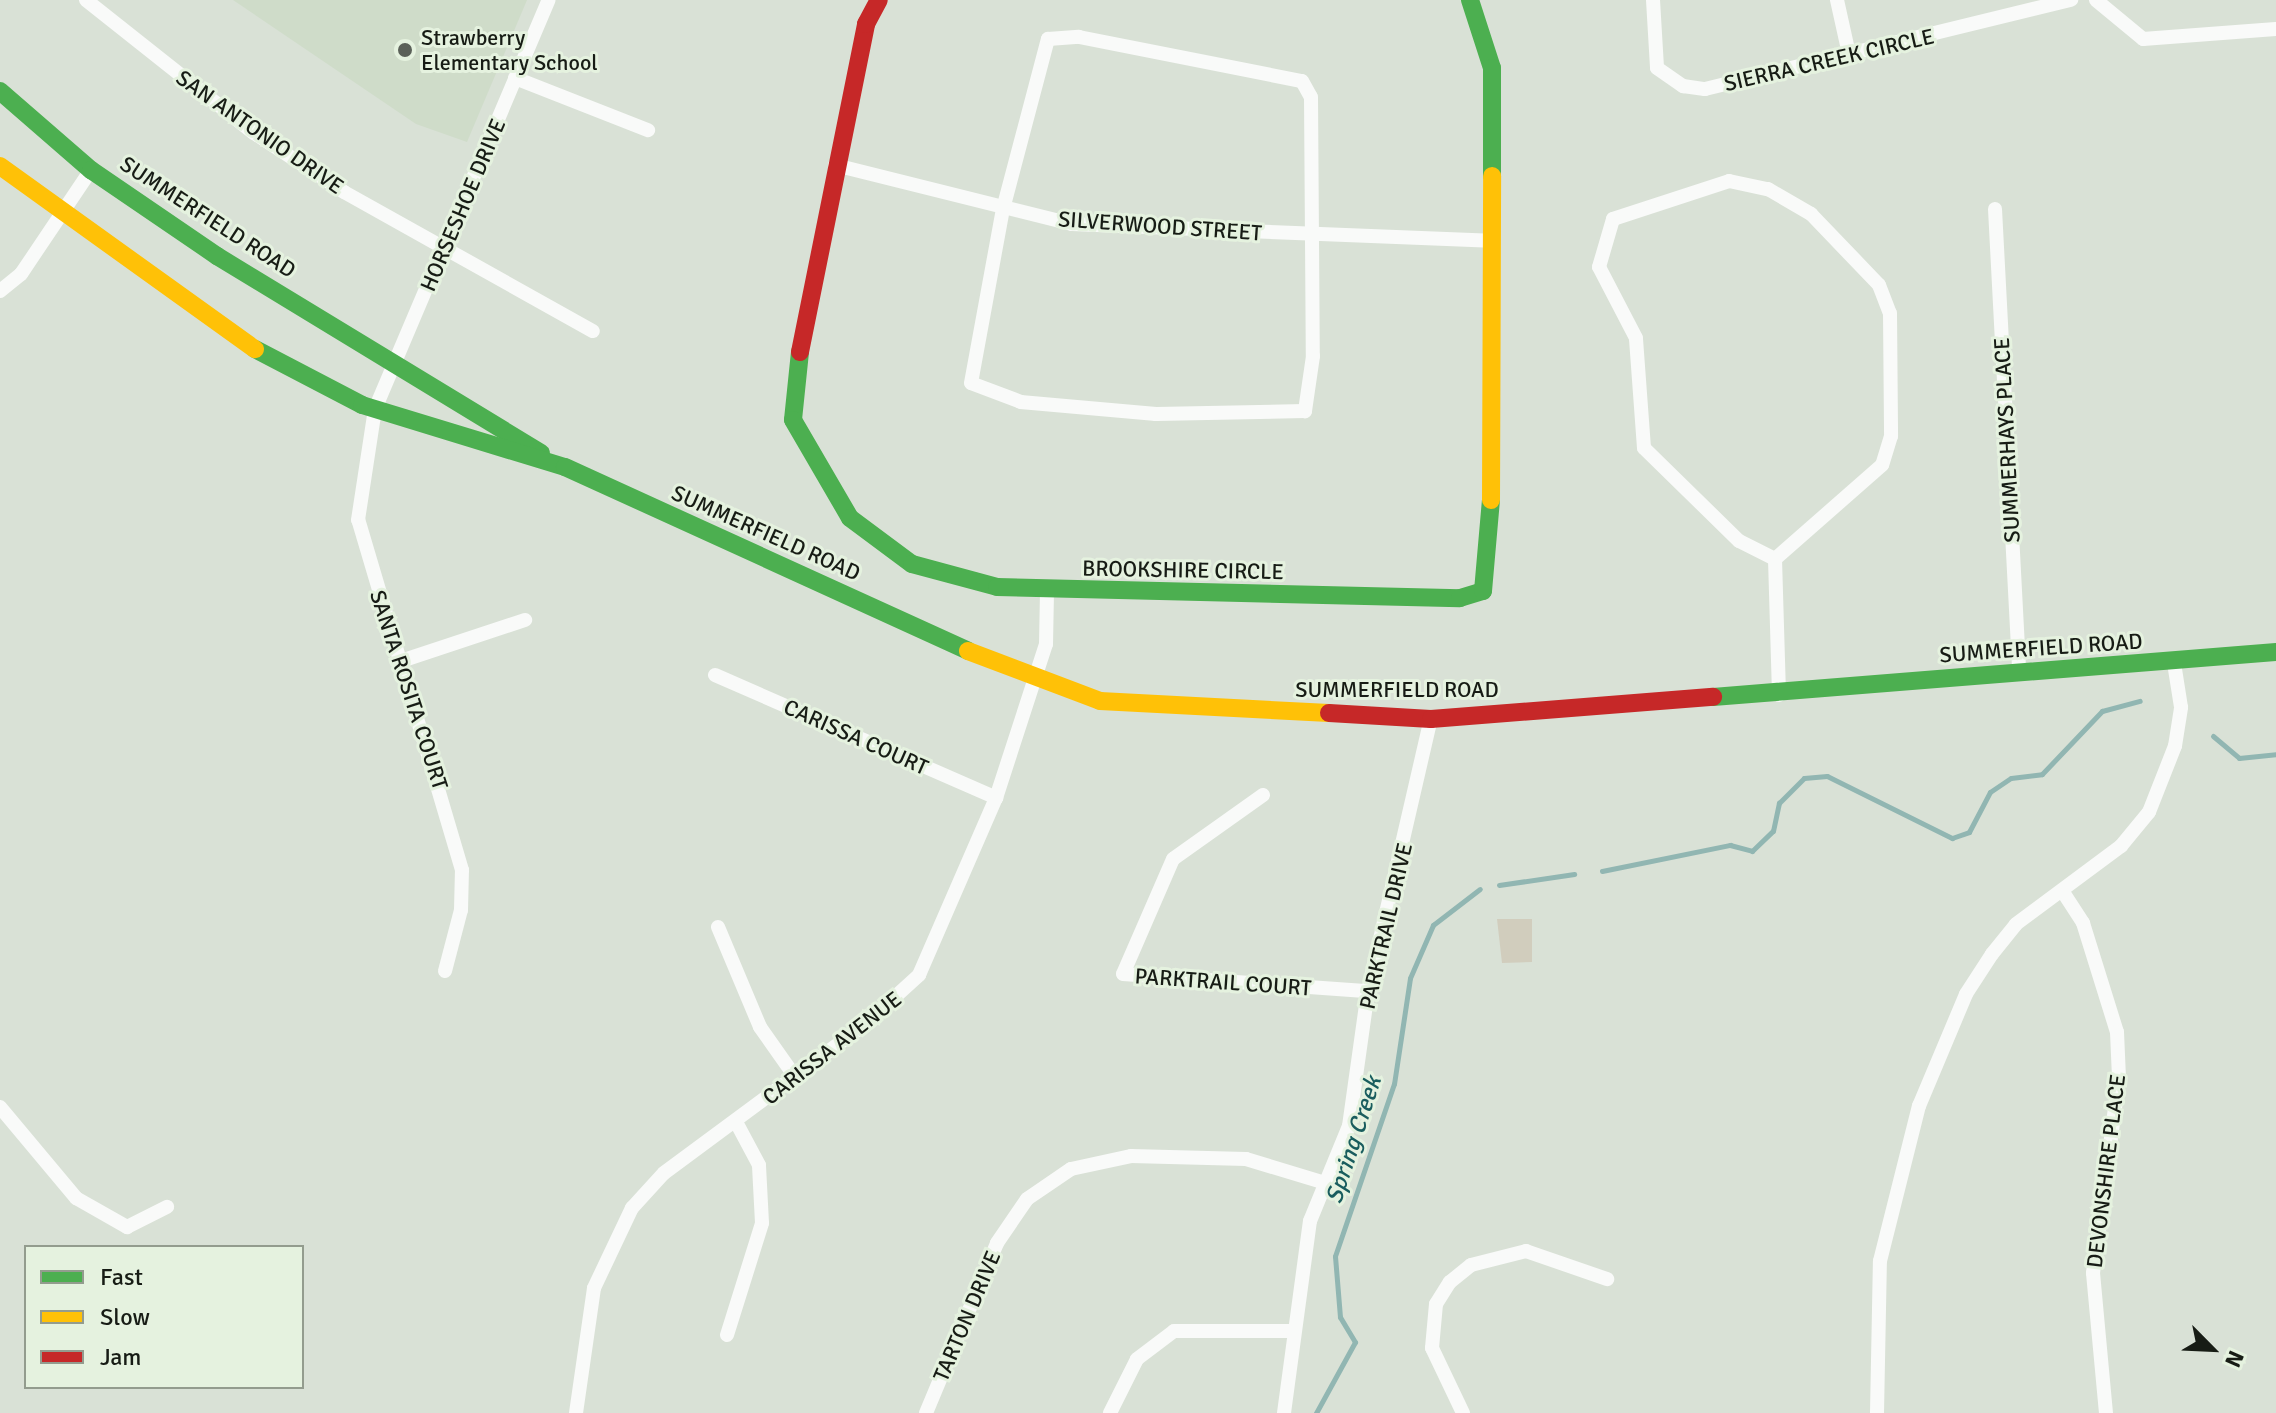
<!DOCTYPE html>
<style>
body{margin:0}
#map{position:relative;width:2276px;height:1413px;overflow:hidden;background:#d9e1d6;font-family:Signika,sans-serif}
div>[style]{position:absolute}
.built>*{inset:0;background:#cfdcc9}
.green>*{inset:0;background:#d1cdbd}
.stream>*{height:5px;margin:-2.5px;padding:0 2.5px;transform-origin:2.5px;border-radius:2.5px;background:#91b6b2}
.street>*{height:14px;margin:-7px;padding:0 7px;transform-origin:7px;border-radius:7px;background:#f9faf9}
.fast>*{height:18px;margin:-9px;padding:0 9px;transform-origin:9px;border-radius:9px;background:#4caf50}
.slow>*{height:18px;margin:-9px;padding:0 9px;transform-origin:9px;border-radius:9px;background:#ffc107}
.jam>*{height:18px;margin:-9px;padding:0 9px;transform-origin:9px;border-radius:9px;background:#c62828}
.dots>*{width:22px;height:22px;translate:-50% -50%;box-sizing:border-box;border:4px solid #e5f2df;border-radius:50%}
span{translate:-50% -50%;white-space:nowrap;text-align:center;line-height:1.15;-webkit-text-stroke:6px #e5f2df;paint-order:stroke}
.poi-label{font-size:22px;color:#171c15}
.left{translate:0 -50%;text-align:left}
.street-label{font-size:22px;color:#171c15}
.water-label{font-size:24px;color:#195d5e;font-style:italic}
.legend{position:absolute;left:24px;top:1245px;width:280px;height:144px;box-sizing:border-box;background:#e5f2df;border:2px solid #939c8e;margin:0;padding:10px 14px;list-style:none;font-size:24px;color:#171c15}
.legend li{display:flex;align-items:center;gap:16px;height:40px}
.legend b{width:40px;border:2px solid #939c8e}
.north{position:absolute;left:2172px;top:1309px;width:80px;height:80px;-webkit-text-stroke:6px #e5f2df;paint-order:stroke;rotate:114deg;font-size:22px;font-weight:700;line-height:32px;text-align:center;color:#171c15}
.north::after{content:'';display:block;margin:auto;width:28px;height:36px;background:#171c15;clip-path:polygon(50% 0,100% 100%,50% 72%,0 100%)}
</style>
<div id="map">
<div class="built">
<div style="clip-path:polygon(233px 0,527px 0,467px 142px,416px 124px)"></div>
</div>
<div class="green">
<div style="clip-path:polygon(1497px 919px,1532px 919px,1532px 962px,1502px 963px)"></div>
</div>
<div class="stream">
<div style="left:2213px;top:736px;width:34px;rotate:40deg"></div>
<div style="left:2239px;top:758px;width:37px;rotate:-6deg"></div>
<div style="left:1602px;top:871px;width:131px;rotate:-11.5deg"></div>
<div style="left:1730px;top:845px;width:23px;rotate:15deg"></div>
<div style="left:1752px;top:851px;width:29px;rotate:-44deg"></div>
<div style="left:1773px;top:831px;width:29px;rotate:-78deg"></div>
<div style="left:1779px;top:803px;width:35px;rotate:-45deg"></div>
<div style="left:1804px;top:778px;width:23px;rotate:-5deg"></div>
<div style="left:1827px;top:776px;width:140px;rotate:26.4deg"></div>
<div style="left:1952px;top:838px;width:18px;rotate:-19deg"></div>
<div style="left:1969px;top:832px;width:45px;rotate:-62.3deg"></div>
<div style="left:1990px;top:792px;width:25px;rotate:-34deg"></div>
<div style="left:2011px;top:778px;width:31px;rotate:-7deg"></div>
<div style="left:2042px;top:774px;width:87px;rotate:-46.4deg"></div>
<div style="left:2102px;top:711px;width:39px;rotate:-15deg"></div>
<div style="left:1499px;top:885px;width:76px;rotate:-8.3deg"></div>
<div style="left:1316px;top:1413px;width:81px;rotate:-61.2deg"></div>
<div style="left:1355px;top:1342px;width:29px;rotate:-121deg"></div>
<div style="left:1340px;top:1317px;width:61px;rotate:-94.7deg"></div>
<div style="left:1335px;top:1256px;width:182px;rotate:-71.1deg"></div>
<div style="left:1394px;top:1084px;width:107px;rotate:-81.4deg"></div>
<div style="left:1410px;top:978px;width:58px;rotate:-66.5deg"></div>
<div style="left:1433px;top:925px;width:59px;rotate:-37.5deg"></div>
</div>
<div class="street">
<div style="left:86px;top:0;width:214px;rotate:38.4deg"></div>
<div style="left:254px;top:133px;width:108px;rotate:33.2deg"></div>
<div style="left:344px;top:192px;width:285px;rotate:29.2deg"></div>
<div style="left:1653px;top:0;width:68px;rotate:86.6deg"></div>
<div style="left:1657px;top:68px;width:32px;rotate:35deg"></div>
<div style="left:1683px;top:86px;width:22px;rotate:8deg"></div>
<div style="left:1705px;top:89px;width:377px;rotate:-13.7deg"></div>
<div style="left:1837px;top:0;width:55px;rotate:77.5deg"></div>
<div style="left:2096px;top:0;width:61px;rotate:39.7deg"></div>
<div style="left:2143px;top:39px;width:133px;rotate:-4.3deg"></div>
<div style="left:1079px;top:37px;width:227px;rotate:11.2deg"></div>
<div style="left:1302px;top:81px;width:18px;rotate:61deg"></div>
<div style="left:1311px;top:97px;width:259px;rotate:89.6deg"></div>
<div style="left:1313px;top:356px;width:56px;rotate:98.3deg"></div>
<div style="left:1305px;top:411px;width:149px;rotate:178.8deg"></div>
<div style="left:1156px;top:414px;width:136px;rotate:-174.9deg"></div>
<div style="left:1021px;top:402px;width:53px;rotate:-159.2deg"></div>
<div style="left:971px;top:383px;width:177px;rotate:-79.6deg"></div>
<div style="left:1003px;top:209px;width:176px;rotate:-75.2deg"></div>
<div style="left:1048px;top:39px;width:31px;rotate:-4deg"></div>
<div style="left:515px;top:78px;width:143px;rotate:21.4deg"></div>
<div style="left:835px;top:165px;width:244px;rotate:14deg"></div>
<div style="left:1072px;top:224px;width:419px;rotate:2.3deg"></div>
<div style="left:1729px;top:181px;width:40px;rotate:12deg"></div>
<div style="left:1768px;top:189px;width:50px;rotate:30.2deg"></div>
<div style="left:1811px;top:214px;width:98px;rotate:46.2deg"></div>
<div style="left:1879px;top:285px;width:30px;rotate:69deg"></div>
<div style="left:1890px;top:313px;width:123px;rotate:89.5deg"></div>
<div style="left:1891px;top:436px;width:30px;rotate:107deg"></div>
<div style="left:1882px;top:465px;width:142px;rotate:138.7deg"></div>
<div style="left:1775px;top:559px;width:40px;rotate:-153.4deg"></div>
<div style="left:1739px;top:541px;width:133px;rotate:-135.6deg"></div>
<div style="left:1644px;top:448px;width:110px;rotate:-94.2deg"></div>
<div style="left:1636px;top:338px;width:80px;rotate:-117.5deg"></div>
<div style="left:1599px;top:267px;width:50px;rotate:-73.7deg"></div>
<div style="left:1613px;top:219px;width:122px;rotate:-18.1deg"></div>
<div style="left:1995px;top:209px;width:463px;rotate:87deg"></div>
<div style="left:0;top:291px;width:27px;rotate:-39deg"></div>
<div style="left:21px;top:274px;width:125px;rotate:-56.1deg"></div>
<div style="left:1775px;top:559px;width:136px;rotate:88.3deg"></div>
<div style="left:398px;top:662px;width:134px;rotate:-18.3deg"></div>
<div style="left:715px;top:675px;width:307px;rotate:23.6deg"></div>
<div style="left:1263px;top:795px;width:110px;rotate:144.6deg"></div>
<div style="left:1173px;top:859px;width:125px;rotate:113.5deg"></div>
<div style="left:1123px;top:974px;width:246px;rotate:4deg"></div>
<div style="left:2063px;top:892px;width:37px;rotate:57deg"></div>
<div style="left:2083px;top:923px;width:114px;rotate:72.7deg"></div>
<div style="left:2117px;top:1032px;width:46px;rotate:87.5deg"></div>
<div style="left:2119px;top:1078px;width:197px;rotate:97.6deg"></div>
<div style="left:2093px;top:1273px;width:141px;rotate:84.7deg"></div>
<div style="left:718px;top:927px;width:108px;rotate:67.2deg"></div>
<div style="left:760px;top:1027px;width:62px;rotate:54.8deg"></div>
<div style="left:445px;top:971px;width:63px;rotate:-75.3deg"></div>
<div style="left:461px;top:910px;width:40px;rotate:-88.6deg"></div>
<div style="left:462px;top:870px;width:365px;rotate:-106.5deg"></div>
<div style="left:358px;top:520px;width:112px;rotate:-81.3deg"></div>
<div style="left:375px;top:409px;width:444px;rotate:-67deg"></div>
<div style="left:0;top:1107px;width:119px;rotate:50.1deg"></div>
<div style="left:76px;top:1198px;width:59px;rotate:29.6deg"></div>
<div style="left:127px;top:1227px;width:45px;rotate:-26.6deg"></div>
<div style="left:727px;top:1335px;width:117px;rotate:-72.6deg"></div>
<div style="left:762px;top:1223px;width:58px;rotate:-93deg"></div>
<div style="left:759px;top:1165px;width:49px;rotate:-118.1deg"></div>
<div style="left:576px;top:1413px;width:126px;rotate:-81.8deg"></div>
<div style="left:594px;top:1288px;width:89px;rotate:-64.6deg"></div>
<div style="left:632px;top:1208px;width:47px;rotate:-47.6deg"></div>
<div style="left:664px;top:1173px;width:247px;rotate:-36.5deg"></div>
<div style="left:863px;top:1026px;width:76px;rotate:-42.3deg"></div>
<div style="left:919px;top:975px;width:193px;rotate:-66.5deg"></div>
<div style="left:996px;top:798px;width:162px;rotate:-72deg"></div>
<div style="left:1046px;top:644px;width:52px;rotate:-88.9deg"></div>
<div style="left:926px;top:1413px;width:184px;rotate:-67.3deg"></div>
<div style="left:997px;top:1243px;width:53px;rotate:-55.7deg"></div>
<div style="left:1027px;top:1199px;width:53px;rotate:-34.3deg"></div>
<div style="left:1071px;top:1169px;width:61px;rotate:-12.2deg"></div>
<div style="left:1131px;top:1156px;width:115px;rotate:1.5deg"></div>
<div style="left:1246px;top:1159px;width:79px;rotate:16.8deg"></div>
<div style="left:1110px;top:1413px;width:60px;rotate:-63.4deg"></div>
<div style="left:1137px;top:1359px;width:46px;rotate:-37.1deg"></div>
<div style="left:1174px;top:1331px;width:119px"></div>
<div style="left:1284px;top:1413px;width:194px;rotate:-82.3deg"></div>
<div style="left:1310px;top:1221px;width:103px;rotate:-67.7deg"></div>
<div style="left:1349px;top:1126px;width:136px;rotate:-82deg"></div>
<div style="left:1368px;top:991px;width:279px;rotate:-77deg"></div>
<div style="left:1463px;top:1413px;width:72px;rotate:-115.5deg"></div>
<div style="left:1432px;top:1348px;width:44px;rotate:-84.8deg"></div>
<div style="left:1436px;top:1304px;width:26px;rotate:-58deg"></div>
<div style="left:1450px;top:1282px;width:27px;rotate:-39deg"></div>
<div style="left:1471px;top:1265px;width:57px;rotate:-14.3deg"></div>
<div style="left:1526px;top:1251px;width:86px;rotate:19.1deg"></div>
<div style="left:1877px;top:1413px;width:152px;rotate:-88.9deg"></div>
<div style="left:1880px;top:1261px;width:160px;rotate:-75.9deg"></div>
<div style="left:1919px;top:1106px;width:121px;rotate:-67.2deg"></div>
<div style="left:1966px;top:994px;width:48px;rotate:-57deg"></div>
<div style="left:1992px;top:954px;width:38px;rotate:-51deg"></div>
<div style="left:2016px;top:924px;width:131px;rotate:-36.6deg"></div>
<div style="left:2121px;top:846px;width:44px;rotate:-50.5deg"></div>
<div style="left:2149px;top:812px;width:71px;rotate:-68.5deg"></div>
<div style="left:2175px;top:746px;width:39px;rotate:-81deg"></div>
<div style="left:2181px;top:707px;width:45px;rotate:-99deg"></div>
</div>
<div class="fast">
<div style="left:1470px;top:0;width:71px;rotate:72.1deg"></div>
<div style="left:1492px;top:68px;width:108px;rotate:90deg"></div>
<div style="left:0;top:91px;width:121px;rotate:41deg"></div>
<div style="left:91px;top:170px;width:153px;rotate:34.3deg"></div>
<div style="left:217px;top:256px;width:379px;rotate:31.3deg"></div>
<div style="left:255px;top:349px;width:121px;rotate:27.6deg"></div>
<div style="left:362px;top:405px;width:212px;rotate:17deg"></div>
<div style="left:565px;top:467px;width:443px;rotate:24.5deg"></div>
<div style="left:800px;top:352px;width:68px;rotate:95.9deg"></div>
<div style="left:793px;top:420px;width:113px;rotate:59.8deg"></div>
<div style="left:850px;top:518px;width:77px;rotate:36.6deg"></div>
<div style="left:912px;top:564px;width:88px;rotate:15.1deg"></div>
<div style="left:997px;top:587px;width:463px;rotate:1.4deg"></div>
<div style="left:1460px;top:598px;width:24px;rotate:-17deg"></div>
<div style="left:1483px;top:591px;width:91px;rotate:-85deg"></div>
<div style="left:1713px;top:697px;width:565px;rotate:-4.57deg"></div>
</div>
<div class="slow">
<div style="left:0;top:166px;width:314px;rotate:35.7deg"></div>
<div style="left:1491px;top:500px;width:324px;rotate:-89.8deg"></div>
<div style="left:968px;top:651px;width:141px;rotate:20.7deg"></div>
<div style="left:1100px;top:701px;width:229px;rotate:3deg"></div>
</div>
<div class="jam">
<div style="left:800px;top:352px;width:335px;rotate:-78.6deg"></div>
<div style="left:866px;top:24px;width:27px;rotate:-62deg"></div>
<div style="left:1329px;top:713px;width:102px;rotate:3.4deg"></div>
<div style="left:1431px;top:719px;width:283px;rotate:-4.5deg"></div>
</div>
<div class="dots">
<div style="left:405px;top:50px;background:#5b6159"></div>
</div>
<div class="poi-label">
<span class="left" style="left:421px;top:50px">Strawberry<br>Elementary School</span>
</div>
<div class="street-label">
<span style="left:1829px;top:60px;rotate:-13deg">SIERRA CREEK CIRCLE</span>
<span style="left:260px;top:132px;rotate:35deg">SAN ANTONIO DRIVE</span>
<span style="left:463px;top:205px;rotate:-67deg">HORSESHOE DRIVE</span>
<span style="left:208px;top:217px;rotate:33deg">SUMMERFIELD ROAD</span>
<span style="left:1160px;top:226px;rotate:4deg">SILVERWOOD STREET</span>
<span style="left:2007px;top:440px;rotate:-93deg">SUMMERHAYS PLACE</span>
<span style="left:766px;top:533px;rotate:24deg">SUMMERFIELD ROAD</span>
<span style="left:1183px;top:570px;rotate:1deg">BROOKSHIRE CIRCLE</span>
<span style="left:2041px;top:648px;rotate:-4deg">SUMMERFIELD ROAD</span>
<span style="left:409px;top:690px;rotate:72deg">SANTA ROSITA COURT</span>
<span style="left:1397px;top:690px">SUMMERFIELD ROAD</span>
<span style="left:856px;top:737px;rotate:24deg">CARISSA COURT</span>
<span style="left:1386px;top:926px;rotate:-77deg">PARKTRAIL DRIVE</span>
<span style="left:1223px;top:982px;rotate:4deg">PARKTRAIL COURT</span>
<span style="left:832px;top:1048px;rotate:-38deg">CARISSA AVENUE</span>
<span style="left:2106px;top:1171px;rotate:-83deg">DEVONSHIRE PLACE</span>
<span style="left:967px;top:1316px;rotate:-67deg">TARTON DRIVE</span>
</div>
<div class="water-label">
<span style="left:1354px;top:1140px;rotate:-72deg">Spring Creek</span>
</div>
<ul class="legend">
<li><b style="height:10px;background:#4caf50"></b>Fast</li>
<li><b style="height:10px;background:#ffc107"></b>Slow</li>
<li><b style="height:10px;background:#c62828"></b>Jam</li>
</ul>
<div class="north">N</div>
</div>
